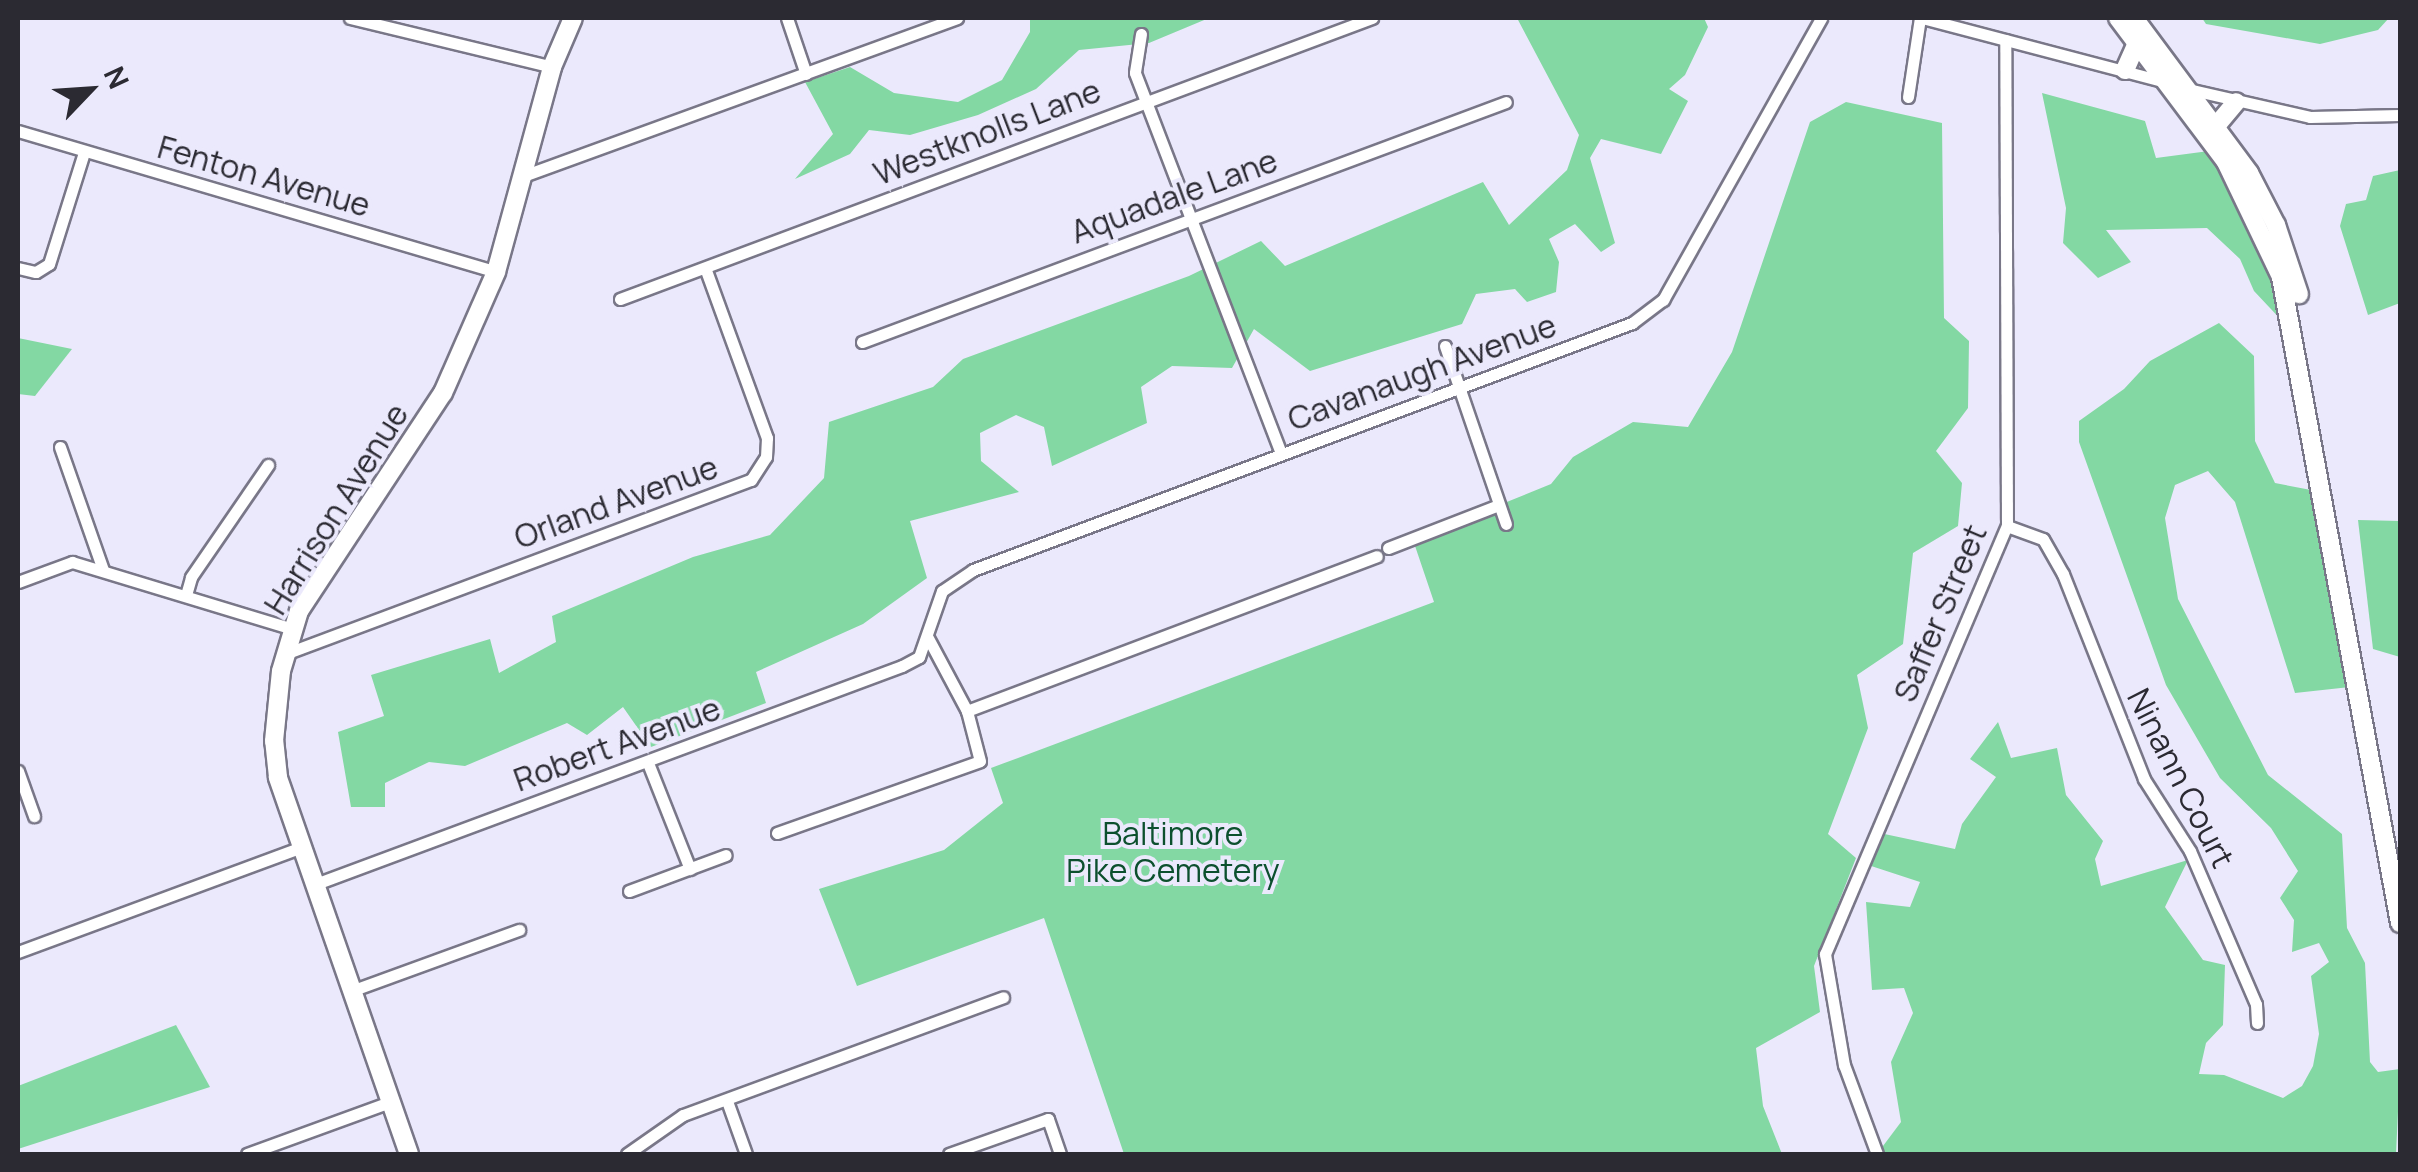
<!DOCTYPE html>
<style>
body{margin:0}
#map{position:relative;width:2418px;height:1172px;overflow:hidden;background:#ebe9fc;font-family:Manrope,sans-serif}
div>[style]{position:absolute}
.green>*{inset:0;background:#83d8a3}
.roads{filter:drop-shadow(2px 0 #797788) drop-shadow(-2px 0 #797788) drop-shadow(0 2px #797788) drop-shadow(0 -2px #797788)}
.minor>*{height:11px;margin:-5.5px;padding:0 5.5px;transform-origin:5.5px;border-radius:5.5px;background:#fff}
.secondary>*{height:18px;margin:-9px;padding:0 9px;transform-origin:9px;border-radius:9px;background:#fff}
.primary>*{height:18px;margin:-9px;padding:0 9px;transform-origin:9px;border-radius:9px;background:#fff}
span{translate:-50% -50%;white-space:nowrap;text-align:center;line-height:1.15;-webkit-text-stroke:8px #ebe9fc;paint-order:stroke}
.street-label{font-size:32px;color:#2b2a32}
.park-label{font-size:32px;color:#0c502e}
.frame{position:absolute;inset:0;border:20px solid #2b2a32;pointer-events:none}
.north{position:absolute;left:40px;top:40px;width:100px;height:100px;-webkit-text-stroke:8px #ebe9fc;paint-order:stroke;rotate:65deg;font-size:28px;font-weight:700;line-height:40px;text-align:center;color:#2b2a32}
.north::after{content:'';display:block;margin:auto;width:35px;height:45px;background:#2b2a32;clip-path:polygon(50% 0,100% 100%,50% 72%,0 100%)}
</style>
<div id="map">
<div class="green">
<div style="clip-path:polygon(1030px 18px,1209px 18px,1149px 43px,1079px 50px,1036px 89px,978px 115px,910px 135px,869px 130px,850px 154px,795px 179px,833px 134px,805px 82px,850px 67px,894px 93px,958px 102px,1002px 80px,1030px 32px)"></div>
<div style="clip-path:polygon(1517px 18px,1704px 18px,1708px 27px,1685px 75px,1669px 89px,1688px 101px,1661px 154px,1601px 139px,1590px 158px,1615px 243px,1601px 252px,1575px 224px,1549px 239px,1559px 262px,1556px 292px,1527px 302px,1515px 289px,1476px 294px,1462px 324px,1310px 371px,1254px 329px,1232px 368px,1172px 366px,1141px 387px,1147px 423px,1052px 466px,1044px 427px,1016px 415px,980px 433px,981px 461px,1019px 492px,910px 521px,927px 578px,863px 624px,756px 672px,766px 703px,651px 747px,623px 707px,587px 735px,567px 723px,465px 766px,429px 762px,385px 783px,385px 807px,351px 807px,338px 732px,384px 716px,371px 675px,490px 639px,499px 673px,556px 642px,552px 616px,693px 557px,770px 535px,824px 478px,829px 422px,933px 387px,963px 359px,1189px 276px,1261px 241px,1285px 266px,1483px 182px,1509px 225px,1567px 170px,1579px 135px)"></div>
<div style="clip-path:polygon(2202px 18px,2389px 18px,2378px 30px,2320px 44px,2206px 24px)"></div>
<div style="clip-path:polygon(2042px 93px,2145px 121px,2156px 158px,2209px 151px,2252px 218px,2285px 324px,2254px 291px,2240px 259px,2207px 228px,2106px 230px,2131px 262px,2098px 278px,2063px 243px,2066px 208px)"></div>
<div style="clip-path:polygon(1846px 102px,1942px 123px,1944px 318px,1969px 341px,1968px 408px,1936px 451px,1962px 483px,1958px 526px,1913px 553px,1903px 644px,1857px 675px,1868px 728px,1828px 834px,1856px 858px,1814px 966px,1820px 1012px,1756px 1048px,1763px 1106px,1782px 1154px,1124px 1154px,1044px 918px,857px 986px,819px 889px,944px 850px,1003px 803px,991px 768px,1434px 602px,1413px 540px,1551px 484px,1573px 457px,1633px 422px,1688px 427px,1732px 352px,1810px 122px)"></div>
<div style="clip-path:polygon(2400px 170px,2400px 303px,2368px 315px,2340px 226px,2346px 204px,2366px 200px,2373px 176px)"></div>
<div style="clip-path:polygon(2219px 323px,2254px 356px,2255px 441px,2275px 483px,2311px 490px,2350px 687px,2295px 693px,2235px 502px,2208px 471px,2175px 485px,2165px 518px,2178px 599px,2268px 775px,2342px 834px,2347px 928px,2365px 963px,2370px 1062px,2378px 1072px,2400px 1069px,2396px 1154px,1877px 1154px,1901px 1122px,1891px 1062px,1913px 1013px,1904px 988px,1872px 990px,1866px 902px,1910px 907px,1920px 882px,1862px 863px,1875px 832px,1955px 849px,1962px 824px,1996px 777px,1970px 759px,1998px 722px,2011px 758px,2057px 748px,2066px 795px,2103px 841px,2095px 859px,2101px 886px,2188px 860px,2165px 907px,2203px 960px,2225px 965px,2223px 1025px,2206px 1043px,2199px 1074px,2224px 1075px,2283px 1098px,2302px 1086px,2313px 1066px,2319px 1034px,2311px 976px,2329px 962px,2319px 943px,2292px 952px,2294px 920px,2280px 898px,2298px 871px,2271px 828px,2220px 778px,2166px 685px,2079px 442px,2079px 421px,2124px 389px,2150px 361px)"></div>
<div style="clip-path:polygon(18px 338px,72px 349px,35px 396px,18px 394px)"></div>
<div style="clip-path:polygon(2358px 520px,2400px 521px,2400px 657px,2373px 649px)"></div>
<div style="clip-path:polygon(176px 1025px,210px 1087px,18px 1149px,18px 1086px)"></div>
</div>
<div class="roads">
<div class="minor">
<div style="left:350px;top:18px;width:208px;rotate:13.6deg"></div>
<div style="left:787px;top:18px;width:59px;rotate:71.3deg"></div>
<div style="left:1922px;top:18px;width:252px;rotate:14.7deg"></div>
<div style="left:1141px;top:34px;width:39px;rotate:99deg"></div>
<div style="left:1135px;top:73px;width:408px;rotate:69deg"></div>
<div style="left:2188px;top:89px;width:125px;rotate:12.9deg"></div>
<div style="left:2310px;top:117px;width:90px;rotate:-1.3deg"></div>
<div style="left:1908px;top:97px;width:80px;rotate:-81.4deg"></div>
<div style="left:18px;top:131px;width:498px;rotate:16.4deg"></div>
<div style="left:523px;top:176px;width:462px;rotate:-20deg"></div>
<div style="left:18px;top:268px;width:18px;rotate:13deg"></div>
<div style="left:36px;top:272px;width:15px;rotate:-32deg"></div>
<div style="left:49px;top:264px;width:117px;rotate:-72.6deg"></div>
<div style="left:620px;top:299px;width:803px;rotate:-20.49deg"></div>
<div style="left:862px;top:342px;width:687px;rotate:-20.44deg"></div>
<div style="left:1445px;top:346px;width:188px;rotate:71.1deg"></div>
<div style="left:60px;top:447px;width:130px;rotate:70.7deg"></div>
<div style="left:2007px;top:526px;width:38px;rotate:20deg"></div>
<div style="left:2043px;top:539px;width:40px;rotate:60.3deg"></div>
<div style="left:2063px;top:574px;width:220px;rotate:68.4deg"></div>
<div style="left:2144px;top:779px;width:85px;rotate:57.4deg"></div>
<div style="left:2190px;top:851px;width:167px;rotate:66.7deg"></div>
<div style="left:2256px;top:1004px;width:19px;rotate:87deg"></div>
<div style="left:1388px;top:548px;width:119px;rotate:-21.2deg"></div>
<div style="left:18px;top:582px;width:58px;rotate:-20.3deg"></div>
<div style="left:72px;top:562px;width:230px;rotate:16.9deg"></div>
<div style="left:186px;top:595px;width:19px;rotate:-74deg"></div>
<div style="left:191px;top:577px;width:136px;rotate:-55.5deg"></div>
<div style="left:285px;top:654px;width:497px;rotate:-20.5deg"></div>
<div style="left:751px;top:480px;width:27px;rotate:-57deg"></div>
<div style="left:766px;top:457px;width:19px;rotate:-87deg"></div>
<div style="left:767px;top:438px;width:181px;rotate:-110deg"></div>
<div style="left:967px;top:711px;width:438px;rotate:-20.7deg"></div>
<div style="left:648px;top:763px;width:114px;rotate:68.4deg"></div>
<div style="left:18px;top:771px;width:48px;rotate:70.4deg"></div>
<div style="left:777px;top:833px;width:215px;rotate:-19.5deg"></div>
<div style="left:980px;top:761px;width:52px;rotate:-104.6deg"></div>
<div style="left:967px;top:711px;width:83px;rotate:-118.1deg"></div>
<div style="left:313px;top:885px;width:628px;rotate:-20.4deg"></div>
<div style="left:902px;top:666px;width:19px;rotate:-28deg"></div>
<div style="left:919px;top:657px;width:70px;rotate:-70.8deg"></div>
<div style="left:942px;top:591px;width:37px;rotate:-34deg"></div>
<div style="left:973px;top:570px;width:704px;rotate:-20.55deg"></div>
<div style="left:1632px;top:323px;width:39px;rotate:-37deg"></div>
<div style="left:1663px;top:300px;width:323px;rotate:-60.7deg"></div>
<div style="left:629px;top:891px;width:103px;rotate:-20.4deg"></div>
<div style="left:18px;top:952px;width:300px;rotate:-20.3deg"></div>
<div style="left:351px;top:991px;width:179px;rotate:-20deg"></div>
<div style="left:727px;top:1101px;width:56px;rotate:70.3deg"></div>
<div style="left:247px;top:1154px;width:152px;rotate:-20deg"></div>
<div style="left:627px;top:1154px;width:68px;rotate:-34.9deg"></div>
<div style="left:683px;top:1115px;width:341px;rotate:-20.2deg"></div>
<div style="left:949px;top:1154px;width:105px;rotate:-19.5deg"></div>
<div style="left:1048px;top:1119px;width:37px;rotate:71deg"></div>
<div style="left:1877px;top:1154px;width:95px;rotate:-110.3deg"></div>
<div style="left:1844px;top:1065px;width:113px;rotate:-99.7deg"></div>
<div style="left:1825px;top:954px;width:465px;rotate:-67deg"></div>
<div style="left:2007px;top:526px;width:486px;rotate:-90.2deg"></div>
</div>
<div class="secondary">
<div style="left:409px;top:1154px;width:399px;rotate:-109.2deg"></div>
<div style="left:278px;top:777px;width:36px;rotate:-96deg"></div>
<div style="left:274px;top:741px;width:70px;rotate:-84.3deg"></div>
<div style="left:281px;top:671px;width:63px;rotate:-73.3deg"></div>
<div style="left:299px;top:611px;width:261px;rotate:-56.6deg"></div>
<div style="left:443px;top:393px;width:132px;rotate:-66.3deg"></div>
<div style="left:496px;top:272px;width:213px;rotate:-74.7deg"></div>
<div style="left:552px;top:67px;width:53px;rotate:-66.8deg"></div>
</div>
<div class="primary">
<div style="left:2118px;top:18px;width:180px;rotate:53.1deg"></div>
<div style="left:2226px;top:162px;width:127px;rotate:64.4deg"></div>
<div style="left:2281px;top:277px;width:657px;rotate:79.56deg"></div>
<div style="left:2134px;top:18px;width:193px;rotate:53.4deg"></div>
<div style="left:2249px;top:173px;width:59px;rotate:62.6deg"></div>
<div style="left:2276px;top:225px;width:73px;rotate:71.6deg"></div>
<div style="left:2125px;top:70px;width:30px;rotate:-66deg"></div>
<div style="left:2216px;top:126px;width:31px;rotate:-50deg"></div>
</div>
</div>
<div class="street-label">
<span style="left:987px;top:132px;rotate:-21deg">Westknolls Lane</span>
<span style="left:264px;top:176px;rotate:16deg">Fenton Avenue</span>
<span style="left:1174px;top:196px;rotate:-20deg">Aquadale Lane</span>
<span style="left:1422px;top:372px;rotate:-20deg">Cavanaugh Avenue</span>
<span style="left:616px;top:502px;rotate:-20deg">Orland Avenue</span>
<span style="left:336px;top:509px;rotate:-58deg">Harrison Avenue</span>
<span style="left:1940px;top:613px;rotate:-67deg">Saffer Street</span>
<span style="left:617px;top:744px;rotate:-20deg">Robert Avenue</span>
<span style="left:2181px;top:778px;rotate:63deg">Ninann Court</span>
</div>
<div class="park-label">
<span style="left:1173px;top:852px">Baltimore<br>Pike Cemetery</span>
</div>
<div class="frame"></div>
<div class="north">N</div>
</div>
